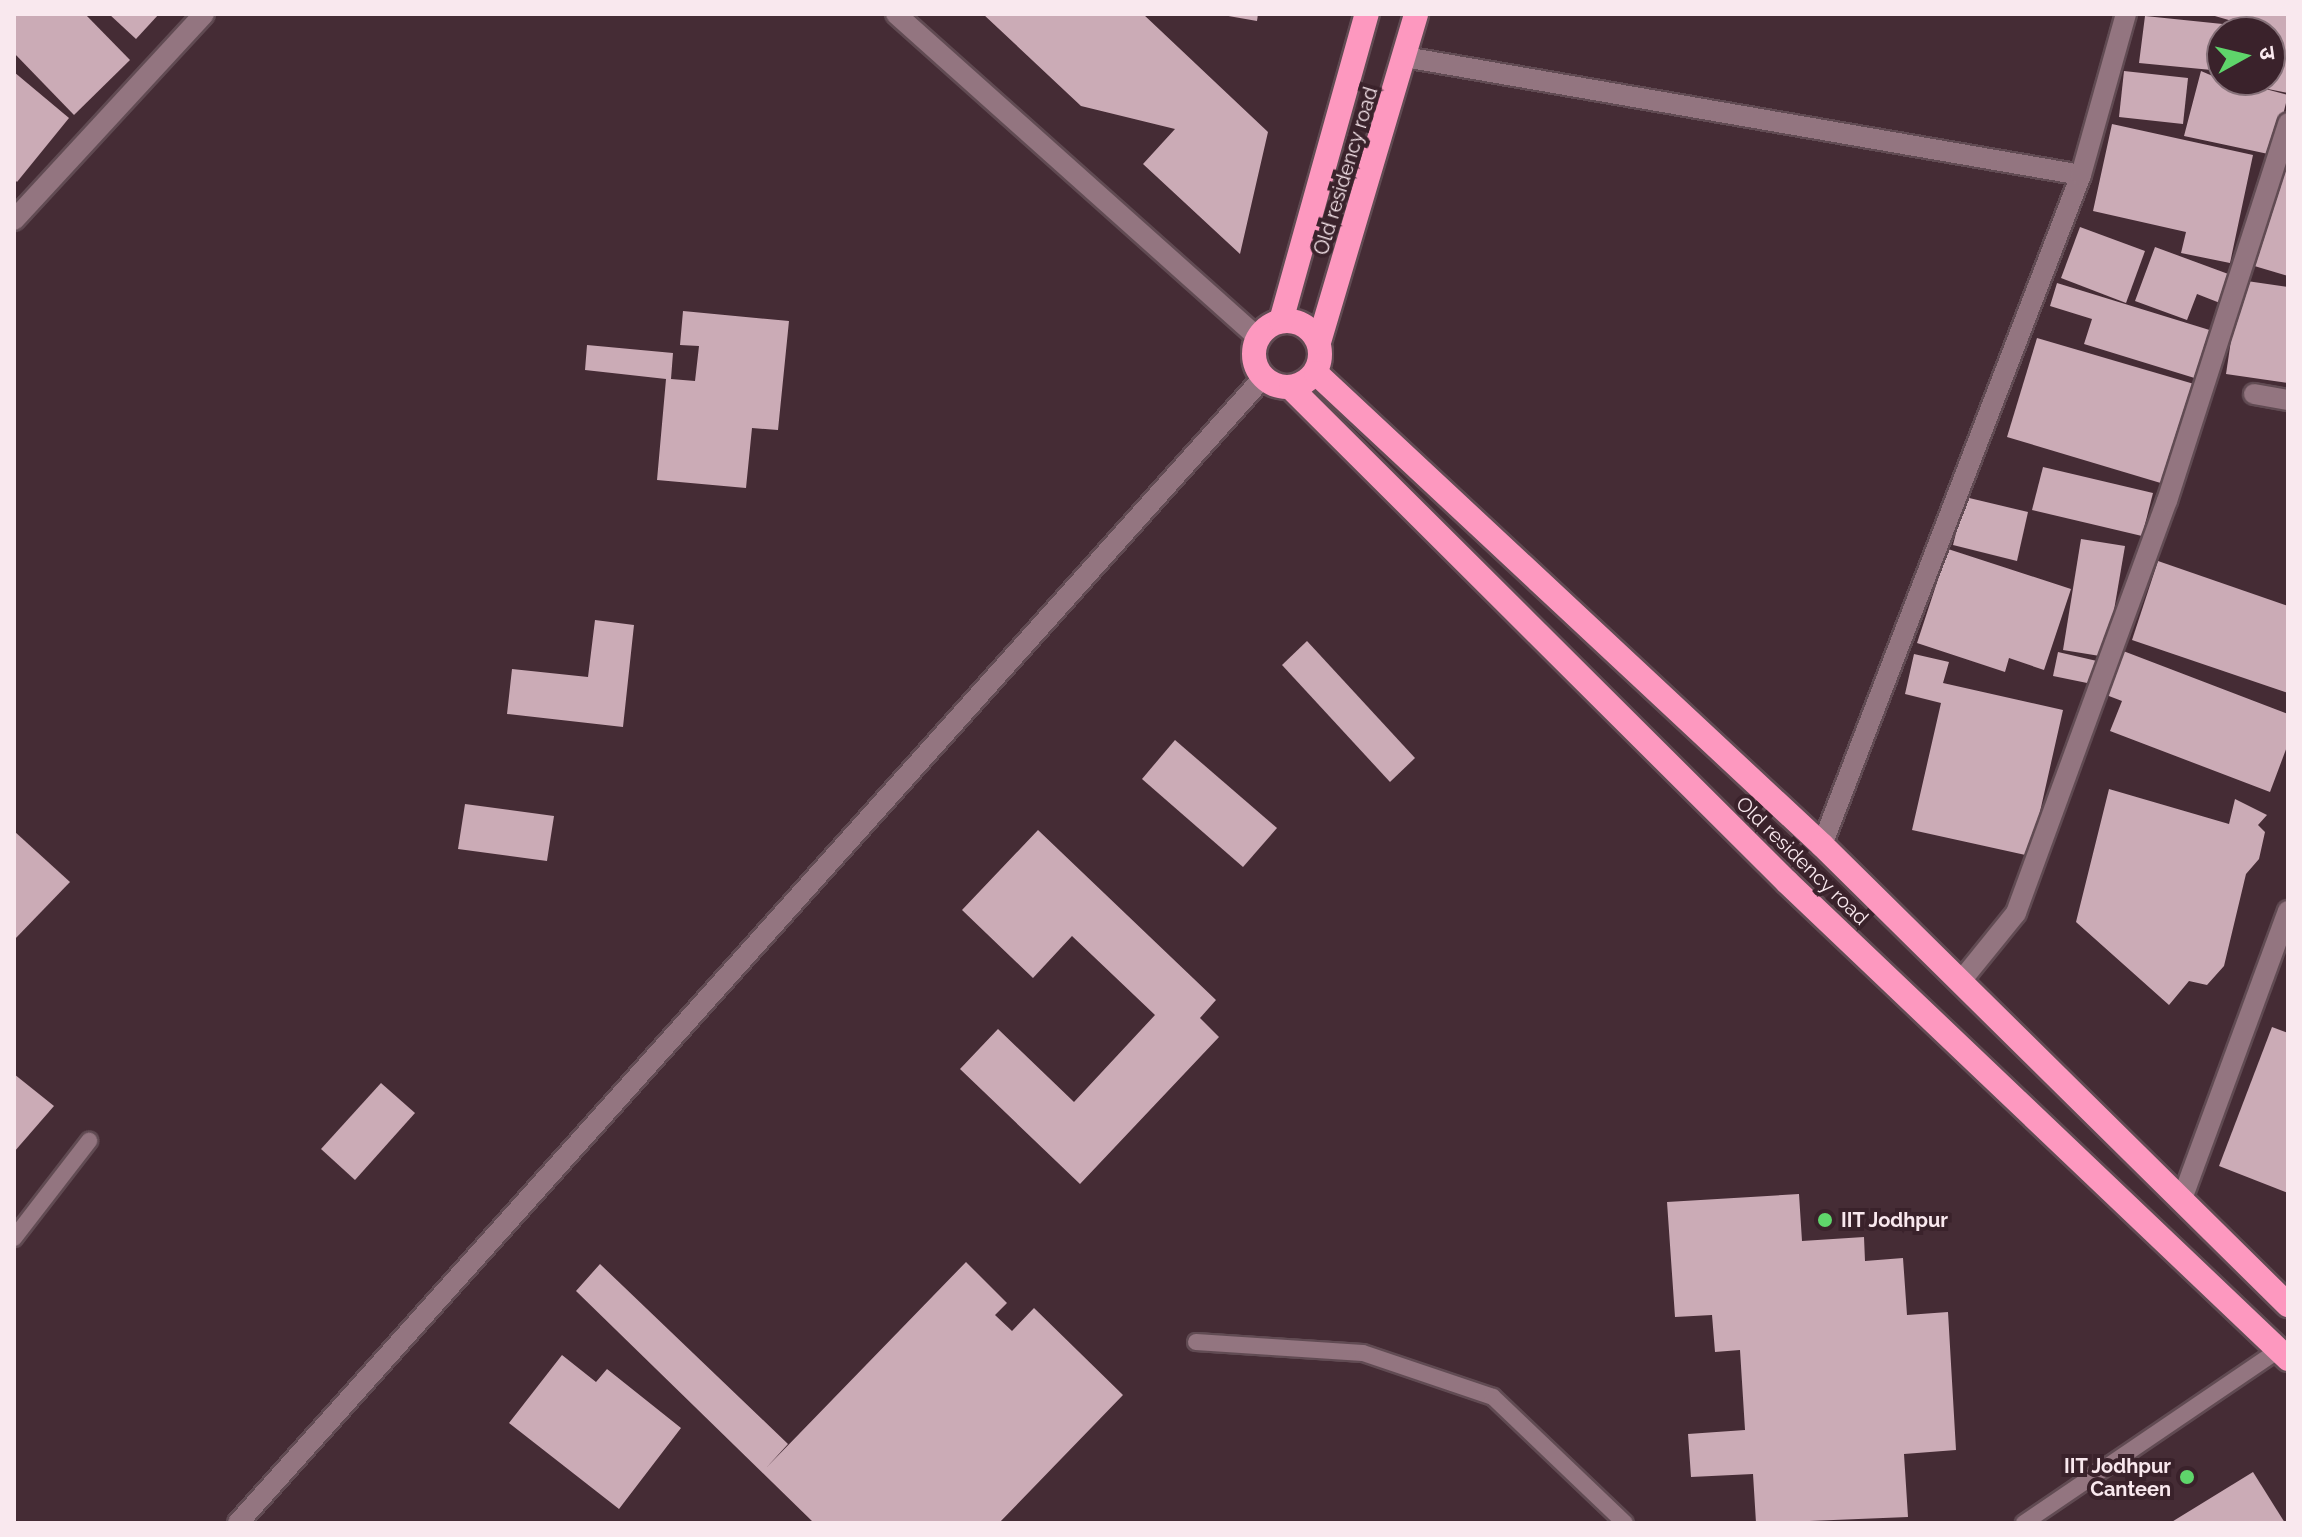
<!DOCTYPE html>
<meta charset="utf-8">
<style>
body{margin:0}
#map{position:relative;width:2302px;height:1537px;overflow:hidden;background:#452c35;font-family:Raleway,"Noto Sans Devanagari",sans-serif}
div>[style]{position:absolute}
.building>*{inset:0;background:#cbabb6}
.roads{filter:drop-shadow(2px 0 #614b53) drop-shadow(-2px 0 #614b53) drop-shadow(0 2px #614b53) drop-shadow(0 -2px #614b53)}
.lane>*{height:16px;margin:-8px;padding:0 8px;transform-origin:8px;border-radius:8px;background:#937580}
.street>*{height:20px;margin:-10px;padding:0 10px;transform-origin:10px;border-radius:10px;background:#937580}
.secondary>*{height:20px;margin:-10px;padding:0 10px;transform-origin:10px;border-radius:10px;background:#937580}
.highway>*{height:24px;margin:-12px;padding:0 12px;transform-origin:12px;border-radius:12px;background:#fd98bf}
.highway>.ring{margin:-12px;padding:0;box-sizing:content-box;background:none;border:24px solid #fd98bf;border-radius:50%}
.dots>*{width:22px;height:22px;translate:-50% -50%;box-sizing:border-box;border:4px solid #3a222b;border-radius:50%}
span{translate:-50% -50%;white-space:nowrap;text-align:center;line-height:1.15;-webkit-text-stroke:8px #3a222b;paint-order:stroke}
.street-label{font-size:20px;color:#f9e8ee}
.poi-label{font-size:20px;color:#f9e8ee;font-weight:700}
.left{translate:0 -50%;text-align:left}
.right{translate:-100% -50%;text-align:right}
.frame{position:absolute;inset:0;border:16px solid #f9e8ee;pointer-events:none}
.north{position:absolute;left:2206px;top:16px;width:80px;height:80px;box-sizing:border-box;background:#3a222b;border:2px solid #867179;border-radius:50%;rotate:82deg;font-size:22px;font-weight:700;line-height:32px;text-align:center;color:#f9e8ee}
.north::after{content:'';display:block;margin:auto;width:28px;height:36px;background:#5fd56b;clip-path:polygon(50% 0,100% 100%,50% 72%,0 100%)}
</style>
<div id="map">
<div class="building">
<div style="clip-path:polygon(14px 14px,85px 14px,130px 60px,74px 115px,14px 53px)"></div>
<div style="clip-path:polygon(109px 14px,159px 14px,136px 39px)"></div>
<div style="clip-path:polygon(983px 14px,1143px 14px,1268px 132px,1240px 254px,1143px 164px,1175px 129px,1081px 106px)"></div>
<div style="clip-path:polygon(1217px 14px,1258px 14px,1257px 21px)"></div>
<div style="clip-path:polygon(2208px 14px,2288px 14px,2288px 93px,2258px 87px,2288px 95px,2273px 155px,2184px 136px,2201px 71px,2222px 80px,2270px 80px,2270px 32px)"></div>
<div style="clip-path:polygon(2145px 16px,2242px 26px,2241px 32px,2222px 32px,2222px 71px,2139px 63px)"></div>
<div style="clip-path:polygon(2124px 71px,2188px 78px,2183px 124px,2119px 117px)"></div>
<div style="clip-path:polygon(14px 72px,69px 118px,17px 182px,14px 179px)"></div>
<div style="clip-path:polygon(2112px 124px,2253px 155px,2230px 263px,2181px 253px,2186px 232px,2093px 211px)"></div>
<div style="clip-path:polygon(2278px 165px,2288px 167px,2288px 276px,2251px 265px)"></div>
<div style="clip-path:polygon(2080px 227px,2145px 251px,2126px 303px,2061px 278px)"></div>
<div style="clip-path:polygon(2155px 247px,2231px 275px,2220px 303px,2197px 294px,2187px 320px,2135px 301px)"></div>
<div style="clip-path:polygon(2240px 280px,2288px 287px,2288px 383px,2226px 374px)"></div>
<div style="clip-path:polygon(2057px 283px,2216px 332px,2201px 380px,2084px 344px,2092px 319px,2050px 306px)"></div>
<div style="clip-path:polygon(683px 311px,789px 321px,778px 430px,752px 428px,746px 488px,657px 480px,666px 379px,585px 370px,587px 345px,673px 353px,671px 379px,695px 381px,699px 346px,680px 345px)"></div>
<div style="clip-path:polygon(2037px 338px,2194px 384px,2164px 484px,2007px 437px)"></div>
<div style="clip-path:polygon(2043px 467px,2153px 493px,2142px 536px,2032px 510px)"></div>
<div style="clip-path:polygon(1965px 497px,2028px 512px,2017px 561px,1953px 545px)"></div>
<div style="clip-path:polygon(2081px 539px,2125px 546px,2106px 657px,2063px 650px)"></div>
<div style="clip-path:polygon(1948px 549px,2071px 589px,2044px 670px,2009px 658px,2005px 672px,1917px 643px)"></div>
<div style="clip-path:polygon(2158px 561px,2288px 606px,2288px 693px,2132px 640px)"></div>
<div style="clip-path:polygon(595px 620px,634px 625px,623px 727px,507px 714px,512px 669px,588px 677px)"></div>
<div style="clip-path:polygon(1307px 641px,1415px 758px,1390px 782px,1282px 665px)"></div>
<div style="clip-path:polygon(2118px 649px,2288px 714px,2288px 744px,2270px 792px,2110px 731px,2122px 701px,2101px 693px)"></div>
<div style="clip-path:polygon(2058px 652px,2097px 661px,2092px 684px,2053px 676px)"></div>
<div style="clip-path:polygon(1914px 654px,1949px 662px,1943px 683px,2063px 710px,2030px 856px,1912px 830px,1941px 703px,1905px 694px)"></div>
<div style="clip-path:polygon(1175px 740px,1277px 828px,1243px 867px,1142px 779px)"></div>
<div style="clip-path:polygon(2109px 789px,2229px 824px,2235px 799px,2267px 815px,2258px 825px,2265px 832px,2259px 859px,2246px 874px,2224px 966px,2207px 985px,2189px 981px,2169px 1005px,2076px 922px)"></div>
<div style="clip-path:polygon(465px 804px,554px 816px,547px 861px,458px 849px)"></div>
<div style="clip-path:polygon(1038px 830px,1216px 1000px,1200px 1018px,1219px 1037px,1080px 1184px,960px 1069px,998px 1029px,1074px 1102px,1155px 1015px,1072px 936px,1033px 978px,962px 910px)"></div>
<div style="clip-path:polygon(14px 831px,70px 882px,14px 940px)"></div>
<div style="clip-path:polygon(2272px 1027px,2288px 1033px,2288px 1193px,2219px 1166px)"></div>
<div style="clip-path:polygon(14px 1074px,54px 1106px,14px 1152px)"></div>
<div style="clip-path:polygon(381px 1083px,415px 1113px,355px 1180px,321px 1149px)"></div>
<div style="clip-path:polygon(1799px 1194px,1802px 1241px,1864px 1237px,1865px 1261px,1903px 1258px,1907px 1315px,1948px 1312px,1956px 1450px,1904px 1454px,1908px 1517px,1756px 1523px,1753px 1474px,1691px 1477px,1688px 1434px,1745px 1430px,1740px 1350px,1715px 1352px,1712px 1315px,1675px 1317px,1667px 1202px)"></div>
<div style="clip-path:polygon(966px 1262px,1007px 1303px,995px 1315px,1012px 1331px,1034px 1308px,1123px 1395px,999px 1523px,814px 1523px,576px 1291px,600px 1264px,788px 1444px,766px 1468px)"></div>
<div style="clip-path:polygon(562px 1355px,596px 1382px,607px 1369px,681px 1428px,619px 1509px,509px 1423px)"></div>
<div style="clip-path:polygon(2253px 1472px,2285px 1523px,2170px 1523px)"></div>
</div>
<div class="roads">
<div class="lane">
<div style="left:14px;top:1238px;width:123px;rotate:-52.3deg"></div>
<div style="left:1196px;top:1342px;width:167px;rotate:3.8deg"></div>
<div style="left:1363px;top:1353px;width:137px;rotate:18.7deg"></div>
<div style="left:1493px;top:1397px;width:182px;rotate:43.7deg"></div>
<div style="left:2024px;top:1523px;width:308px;rotate:-34.2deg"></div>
</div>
<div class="street">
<div style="left:896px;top:14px;width:486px;rotate:41.8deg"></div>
<div style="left:1405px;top:57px;width:686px;rotate:9.9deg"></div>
<div style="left:14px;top:220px;width:280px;rotate:-47.3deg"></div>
<div style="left:2254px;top:394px;width:35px;rotate:10deg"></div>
<div style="left:1822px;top:845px;width:718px;rotate:-68.87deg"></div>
<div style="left:2081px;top:175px;width:167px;rotate:-74.4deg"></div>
<div style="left:1961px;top:981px;width:87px;rotate:-51deg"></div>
<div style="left:2016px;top:913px;width:439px;rotate:-69.9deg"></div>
<div style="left:2167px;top:501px;width:397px;rotate:-72.2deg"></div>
<div style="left:2182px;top:1199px;width:307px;rotate:-69.8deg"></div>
</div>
<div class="secondary">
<div style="left:238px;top:1523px;width:1537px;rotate:-48.17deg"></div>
</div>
<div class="highway">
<div class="ring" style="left:1254px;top:321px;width:42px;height:42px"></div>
<div style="left:1281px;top:321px;width:319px;rotate:-74.4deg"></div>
<div style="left:1319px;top:342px;width:342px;rotate:-73.5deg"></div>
<div style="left:1316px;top:373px;width:692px;rotate:43.01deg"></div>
<div style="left:1822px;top:845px;width:655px;rotate:44.63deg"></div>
<div style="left:1291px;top:388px;width:700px;rotate:44.88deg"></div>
<div style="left:1787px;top:882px;width:692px;rotate:43.59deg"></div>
</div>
</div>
<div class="dots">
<div style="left:1825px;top:1220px;background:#5fd56b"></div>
<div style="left:2187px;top:1477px;background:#5fd56b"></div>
</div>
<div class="street-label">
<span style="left:1346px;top:171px;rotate:-73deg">Old residency road</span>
<span style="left:1802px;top:861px;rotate:44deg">Old residency road</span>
</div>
<div class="poi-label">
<span class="left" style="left:1841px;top:1220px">IIT Jodhpur</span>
<span class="right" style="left:2171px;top:1478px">IIT Jodhpur<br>Canteen</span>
</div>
<div class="frame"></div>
<div class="north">उ</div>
</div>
